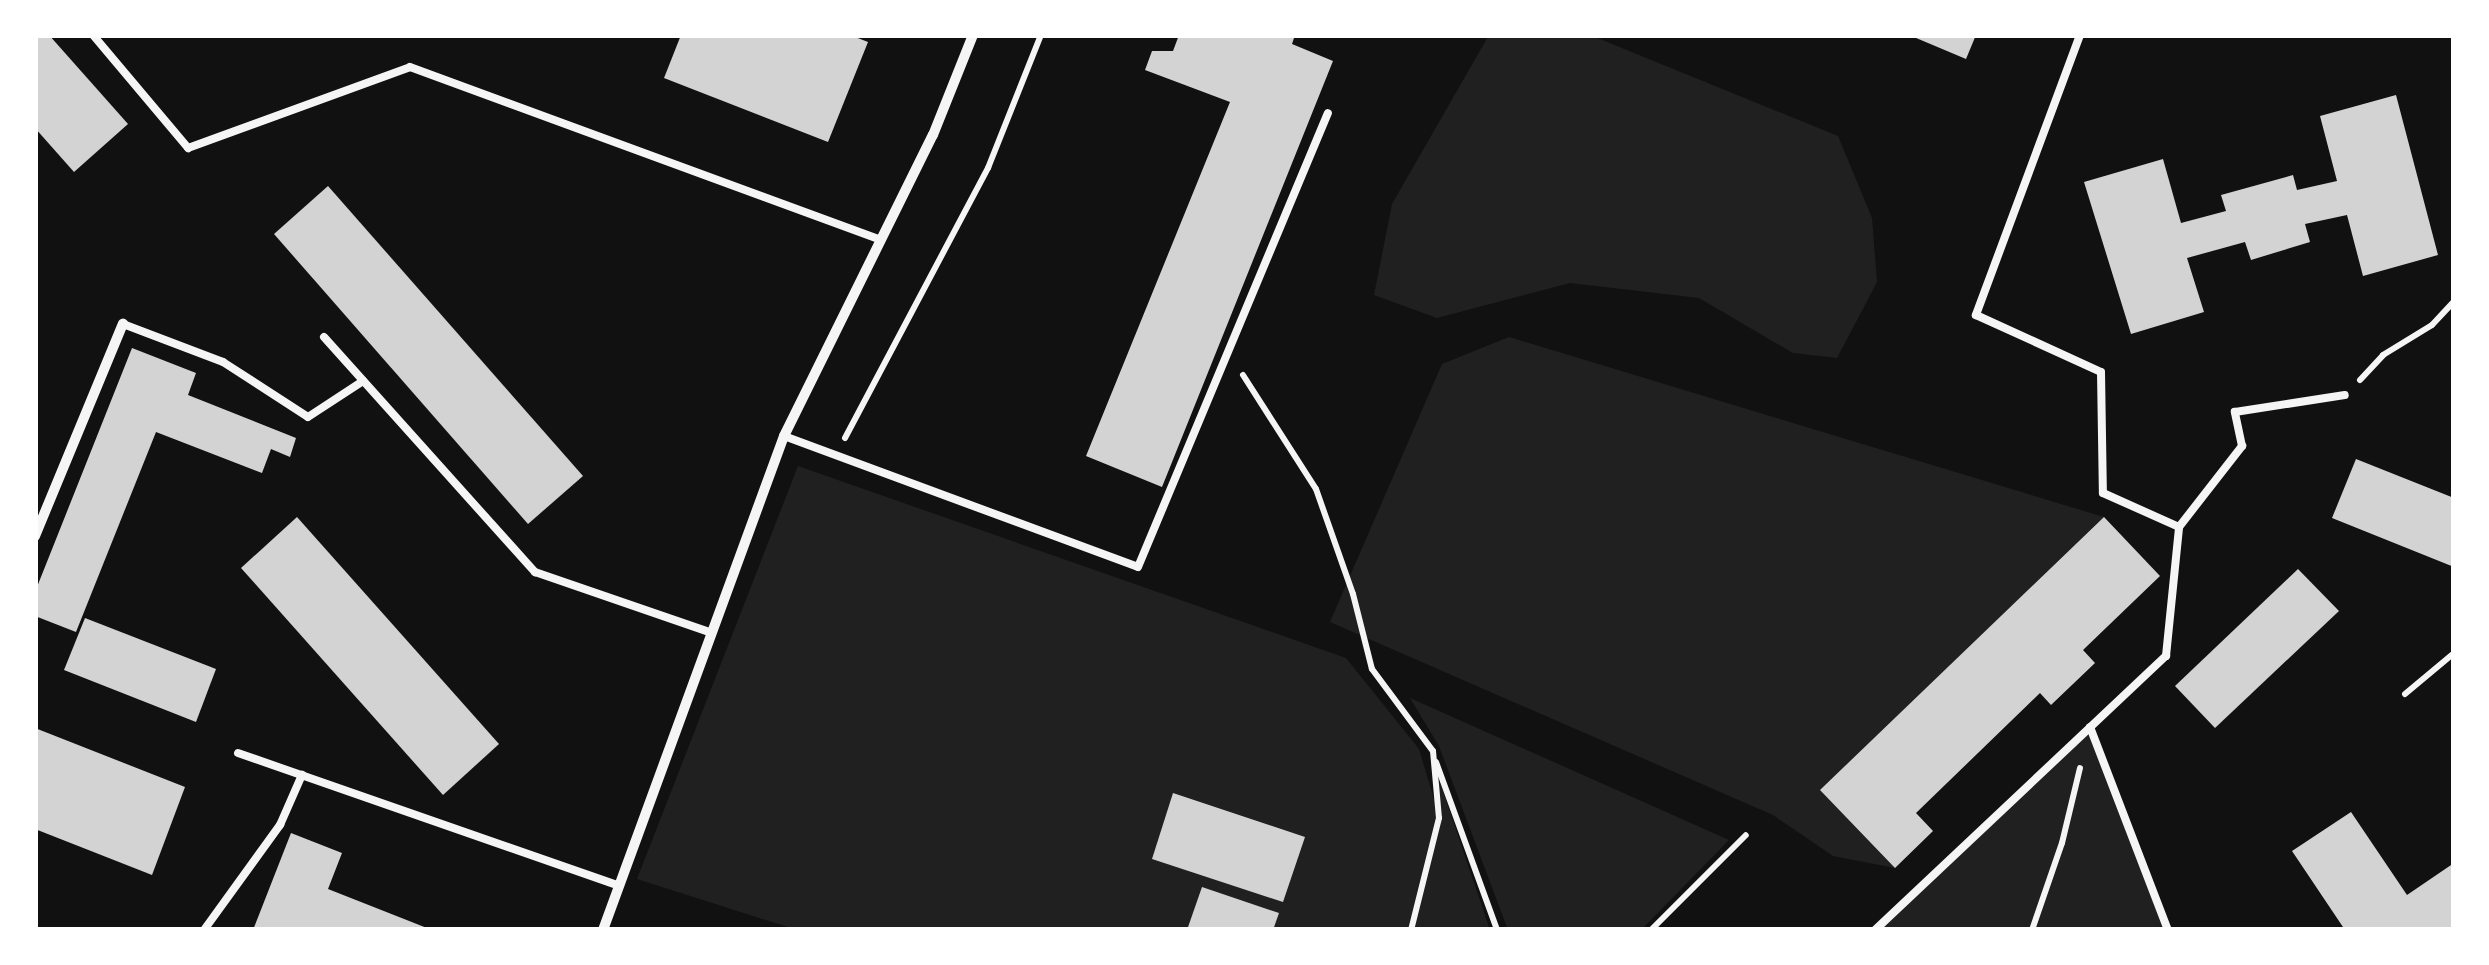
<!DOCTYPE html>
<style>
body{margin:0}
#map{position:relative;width:2489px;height:965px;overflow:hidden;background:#111;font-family:Helvetica,sans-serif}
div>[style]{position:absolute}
.green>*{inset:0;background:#202020}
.building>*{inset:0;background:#d3d3d3}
.path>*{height:6px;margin:-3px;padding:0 3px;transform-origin:3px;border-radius:3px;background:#f5f5f5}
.service>*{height:8px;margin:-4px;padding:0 4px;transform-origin:4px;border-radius:4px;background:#f5f5f5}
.minor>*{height:10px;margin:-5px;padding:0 5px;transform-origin:5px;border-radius:5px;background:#f5f5f5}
span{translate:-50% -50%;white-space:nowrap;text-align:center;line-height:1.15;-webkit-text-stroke:10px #fff;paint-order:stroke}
.frame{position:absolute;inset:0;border:38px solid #fff;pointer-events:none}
</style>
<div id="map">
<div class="green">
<div style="clip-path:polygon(1489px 35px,1590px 35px,1838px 136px,1872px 218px,1877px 282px,1837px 358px,1793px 353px,1699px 298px,1570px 283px,1437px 318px,1374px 295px,1392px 204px)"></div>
<div style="clip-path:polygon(1509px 337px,2104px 517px,1821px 790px,1895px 868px,1833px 856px,1773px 815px,1330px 622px,1442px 364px)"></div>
<div style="clip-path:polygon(798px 466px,1346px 658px,1419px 749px,1434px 799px,1440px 782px,1490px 930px,797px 930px,637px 879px)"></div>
<div style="clip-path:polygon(1410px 698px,1729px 840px,1641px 930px,1508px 930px,1439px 746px)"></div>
<div style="clip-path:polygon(2090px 727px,2168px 930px,1875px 930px)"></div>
</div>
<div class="building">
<div style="clip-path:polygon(35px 35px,49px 35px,128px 124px,74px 172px,35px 128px)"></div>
<div style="clip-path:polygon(681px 35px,850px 35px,868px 42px,828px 142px,664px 78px)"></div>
<div style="clip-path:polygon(1179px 35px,1295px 35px,1292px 44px,1333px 61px,1162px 487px,1086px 456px,1230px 102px,1145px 70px,1152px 51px,1173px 51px)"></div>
<div style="clip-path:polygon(1909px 35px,1976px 35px,1966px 59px)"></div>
<div style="clip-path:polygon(2396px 95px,2438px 255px,2363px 276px,2347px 215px,2305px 224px,2310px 242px,2251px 260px,2245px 242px,2187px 258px,2204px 312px,2131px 334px,2084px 182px,2163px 159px,2181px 223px,2226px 211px,2221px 195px,2293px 175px,2297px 190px,2337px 181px,2320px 116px)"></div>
<div style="clip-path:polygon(328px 186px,583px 476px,528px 524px,274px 234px)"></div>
<div style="clip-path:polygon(132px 348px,196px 373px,188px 395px,296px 438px,290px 457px,271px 449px,262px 473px,156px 432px,76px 632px,35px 616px,35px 592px)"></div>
<div style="clip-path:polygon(2356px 459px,2454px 498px,2454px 567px,2332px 518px)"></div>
<div style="clip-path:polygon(297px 517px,499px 744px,443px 795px,241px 568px)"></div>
<div style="clip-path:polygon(2104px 517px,2160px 576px,2083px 650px,2095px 663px,2051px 705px,2040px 693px,1916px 813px,1933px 831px,1895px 868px,1820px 790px)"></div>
<div style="clip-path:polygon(2298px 569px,2339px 611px,2215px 728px,2175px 686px)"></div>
<div style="clip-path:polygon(85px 618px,216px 669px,196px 722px,64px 670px)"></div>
<div style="clip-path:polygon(35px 728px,185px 787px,152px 875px,35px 829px)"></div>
<div style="clip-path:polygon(1173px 793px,1305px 837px,1283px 902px,1152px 859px)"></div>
<div style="clip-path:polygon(2351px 812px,2407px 895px,2454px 863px,2454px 930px,2345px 930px,2292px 851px)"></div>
<div style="clip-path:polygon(291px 833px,342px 853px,328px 889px,432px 930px,253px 930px)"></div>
<div style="clip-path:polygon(1202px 887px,1279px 913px,1273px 930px,1187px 930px)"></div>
</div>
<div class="path">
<div style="left:1243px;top:375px;width:135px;rotate:57.4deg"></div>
<div style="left:1316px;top:489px;width:111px;rotate:70.6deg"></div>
<div style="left:1353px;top:594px;width:77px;rotate:75.8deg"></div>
<div style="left:1372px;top:669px;width:102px;rotate:53.4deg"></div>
<div style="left:1433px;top:751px;width:67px;rotate:84.9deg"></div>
<div style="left:1439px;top:818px;width:115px;rotate:104deg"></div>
<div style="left:2360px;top:380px;width:34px;rotate:-47deg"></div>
<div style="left:2383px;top:355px;width:57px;rotate:-31.5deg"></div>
<div style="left:2432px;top:325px;width:33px;rotate:-47deg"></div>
<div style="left:845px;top:438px;width:306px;rotate:-62.1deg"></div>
<div style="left:988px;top:168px;width:143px;rotate:-68.3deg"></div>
<div style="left:2405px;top:694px;width:64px;rotate:-39.9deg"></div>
<div style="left:1436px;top:762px;width:179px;rotate:70deg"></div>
<div style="left:1651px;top:930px;width:134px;rotate:-45deg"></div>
<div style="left:2032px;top:930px;width:92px;rotate:-71deg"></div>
<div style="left:2062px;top:843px;width:77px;rotate:-76.5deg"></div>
</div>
<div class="service">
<div style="left:93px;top:35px;width:148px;rotate:49.9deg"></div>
<div style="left:188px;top:148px;width:236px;rotate:-20deg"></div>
<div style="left:410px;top:67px;width:502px;rotate:20.17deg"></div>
<div style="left:2080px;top:35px;width:299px;rotate:110.4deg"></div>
<div style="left:1976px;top:315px;width:137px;rotate:24.5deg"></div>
<div style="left:2101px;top:372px;width:121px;rotate:89.1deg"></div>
<div style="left:2103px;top:493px;width:83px;rotate:24.1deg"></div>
<div style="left:2179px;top:527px;width:103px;rotate:-52.1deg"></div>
<div style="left:2242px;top:446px;width:35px;rotate:-102deg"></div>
<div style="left:2235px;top:412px;width:111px;rotate:-8.8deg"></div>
<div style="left:123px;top:324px;width:107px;rotate:20.8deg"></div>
<div style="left:223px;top:362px;width:101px;rotate:32.9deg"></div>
<div style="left:308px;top:417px;width:66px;rotate:-33.2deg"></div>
<div style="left:324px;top:337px;width:316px;rotate:48.1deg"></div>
<div style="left:535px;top:572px;width:187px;rotate:19deg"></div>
<div style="left:784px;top:436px;width:377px;rotate:20.3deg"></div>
<div style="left:1138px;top:567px;width:492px;rotate:-67.3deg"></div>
<div style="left:2090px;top:727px;width:217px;rotate:69deg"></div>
<div style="left:238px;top:753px;width:404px;rotate:19.2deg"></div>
<div style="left:204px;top:930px;width:130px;rotate:-54.1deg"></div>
<div style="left:280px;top:825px;width:55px;rotate:-66.3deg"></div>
<div style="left:1875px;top:930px;width:400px;rotate:-43.3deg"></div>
<div style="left:2166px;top:656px;width:130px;rotate:-84.2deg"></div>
</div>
<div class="minor">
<div style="left:35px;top:536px;width:230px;rotate:-67.5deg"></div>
<div style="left:603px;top:930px;width:526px;rotate:-69.88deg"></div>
<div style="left:784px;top:436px;width:336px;rotate:-63.7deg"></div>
<div style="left:933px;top:135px;width:108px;rotate:-68.2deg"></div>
</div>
<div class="frame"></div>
</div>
